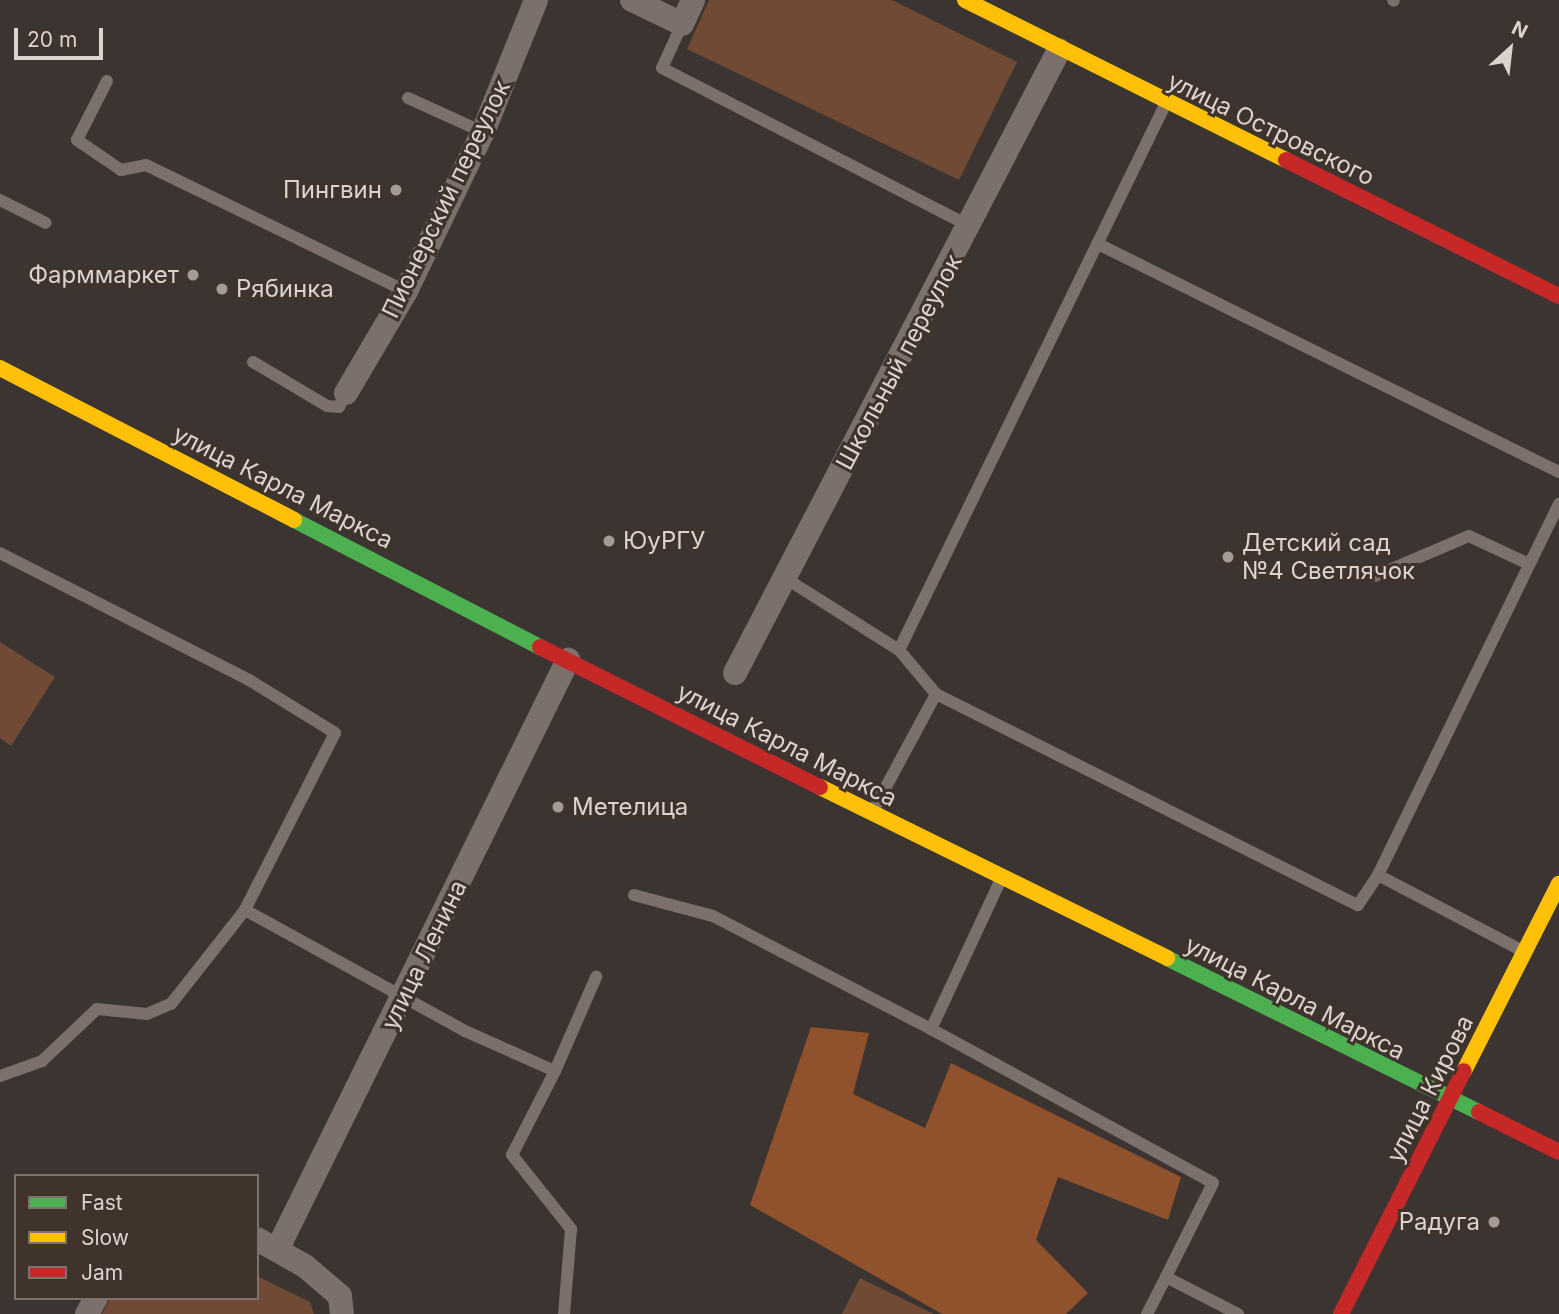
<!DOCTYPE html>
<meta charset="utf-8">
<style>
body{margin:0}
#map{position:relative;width:1559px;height:1314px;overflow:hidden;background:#3b3430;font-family:Inter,sans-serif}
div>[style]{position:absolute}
.green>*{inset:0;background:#704a35}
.forest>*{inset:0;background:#90522c}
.lane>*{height:12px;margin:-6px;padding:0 6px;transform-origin:6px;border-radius:6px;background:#7b706b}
.street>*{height:24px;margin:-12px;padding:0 12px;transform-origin:12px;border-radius:12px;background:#7b706b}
.fast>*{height:16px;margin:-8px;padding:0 8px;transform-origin:8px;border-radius:8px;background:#4caf50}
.slow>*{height:16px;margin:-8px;padding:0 8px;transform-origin:8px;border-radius:8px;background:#ffc107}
.jam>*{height:16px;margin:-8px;padding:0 8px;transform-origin:8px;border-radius:8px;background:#c62828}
.dots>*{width:19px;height:19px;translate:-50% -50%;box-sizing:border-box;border:4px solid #3f332c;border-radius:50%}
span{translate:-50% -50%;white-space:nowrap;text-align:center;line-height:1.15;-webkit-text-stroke:6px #3f332c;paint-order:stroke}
.street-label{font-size:24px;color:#dbd3ce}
.poi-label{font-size:24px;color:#dbd3ce}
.right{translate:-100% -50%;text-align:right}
.left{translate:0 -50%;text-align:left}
.legend{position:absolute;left:14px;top:1174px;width:245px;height:126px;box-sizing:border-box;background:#3f332c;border:2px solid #7d736d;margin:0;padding:9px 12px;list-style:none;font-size:21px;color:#dbd3ce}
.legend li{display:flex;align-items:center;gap:14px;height:35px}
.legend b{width:35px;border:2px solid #7d736d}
.north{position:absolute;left:1475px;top:14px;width:70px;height:70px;-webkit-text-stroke:5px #3f332c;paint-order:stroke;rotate:27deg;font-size:19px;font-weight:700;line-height:28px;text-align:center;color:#dbd3ce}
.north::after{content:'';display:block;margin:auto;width:24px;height:32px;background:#dbd3ce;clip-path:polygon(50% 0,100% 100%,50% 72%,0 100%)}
.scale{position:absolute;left:14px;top:28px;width:89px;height:32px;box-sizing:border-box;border:4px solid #dbd3ce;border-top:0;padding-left:9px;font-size:21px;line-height:24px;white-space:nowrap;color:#dbd3ce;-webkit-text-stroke:5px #3f332c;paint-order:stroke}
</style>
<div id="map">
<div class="green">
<div style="clip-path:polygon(709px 0,892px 0,1017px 62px,959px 180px,687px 49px)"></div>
<div style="clip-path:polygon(0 642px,55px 677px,11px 746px,0 738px)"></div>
<div style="clip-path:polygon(257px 1276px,310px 1302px,314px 1314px,102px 1314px,110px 1298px,257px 1298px)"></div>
<div style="clip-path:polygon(860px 1278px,934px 1314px,842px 1314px)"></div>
</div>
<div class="forest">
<div style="clip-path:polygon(811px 1027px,869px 1033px,853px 1094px,925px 1128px,951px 1063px,1181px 1177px,1168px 1220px,1058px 1177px,1036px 1240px,1088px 1293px,1066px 1314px,942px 1314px,750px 1205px)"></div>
</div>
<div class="lane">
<div style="left:1393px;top:0;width:1px;rotate:45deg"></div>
<div style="left:682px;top:24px;width:48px;rotate:114.4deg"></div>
<div style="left:662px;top:68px;width:346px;rotate:27.2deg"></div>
<div style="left:107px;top:81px;width:66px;rotate:117deg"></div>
<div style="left:77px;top:140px;width:53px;rotate:34.3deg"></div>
<div style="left:121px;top:170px;width:25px;rotate:-11deg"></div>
<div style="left:146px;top:165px;width:289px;rotate:25.9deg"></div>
<div style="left:408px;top:98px;width:82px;rotate:24.4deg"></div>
<div style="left:0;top:200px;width:51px;rotate:26.6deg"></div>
<div style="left:1098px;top:244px;width:514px;rotate:26.32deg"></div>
<div style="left:253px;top:362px;width:86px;rotate:30.7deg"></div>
<div style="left:327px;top:406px;width:12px;rotate:5deg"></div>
<div style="left:339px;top:407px;width:16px;rotate:-63deg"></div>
<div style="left:0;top:553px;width:280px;rotate:27deg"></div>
<div style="left:249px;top:680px;width:101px;rotate:31.6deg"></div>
<div style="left:335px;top:733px;width:199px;rotate:117deg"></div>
<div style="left:1375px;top:576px;width:102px;rotate:-23.1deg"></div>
<div style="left:1469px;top:536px;width:66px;rotate:25deg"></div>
<div style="left:785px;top:578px;width:135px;rotate:32.3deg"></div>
<div style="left:899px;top:650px;width:57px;rotate:49.9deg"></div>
<div style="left:936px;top:694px;width:133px;rotate:118.3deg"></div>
<div style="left:899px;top:650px;width:609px;rotate:-63.98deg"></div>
<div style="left:936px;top:694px;width:472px;rotate:26.6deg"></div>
<div style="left:1358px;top:905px;width:36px;rotate:-56deg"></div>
<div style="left:1378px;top:875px;width:413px;rotate:-64deg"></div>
<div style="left:1378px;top:875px;width:161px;rotate:27.7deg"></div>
<div style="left:1002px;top:877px;width:168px;rotate:115deg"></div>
<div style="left:931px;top:1029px;width:321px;rotate:28.6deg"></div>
<div style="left:1213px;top:1183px;width:105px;rotate:116.6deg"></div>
<div style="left:634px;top:895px;width:82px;rotate:14.9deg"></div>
<div style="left:713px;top:916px;width:246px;rotate:27.4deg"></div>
<div style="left:555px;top:1071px;width:103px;rotate:-66.4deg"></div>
<div style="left:0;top:1076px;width:45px;rotate:-19.7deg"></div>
<div style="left:42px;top:1061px;width:76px;rotate:-43.4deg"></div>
<div style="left:97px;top:1009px;width:50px;rotate:5.7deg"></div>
<div style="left:147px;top:1014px;width:26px;rotate:-23deg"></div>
<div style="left:171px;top:1004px;width:120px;rotate:-51.8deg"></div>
<div style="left:245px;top:910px;width:251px;rotate:28.8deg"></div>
<div style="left:465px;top:1031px;width:98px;rotate:24deg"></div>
<div style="left:555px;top:1071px;width:94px;rotate:117.1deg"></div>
<div style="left:512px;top:1155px;width:95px;rotate:51.4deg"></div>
<div style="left:571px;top:1229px;width:85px;rotate:94.7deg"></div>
<div style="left:1147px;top:1314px;width:42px;rotate:-62.8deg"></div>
<div style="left:1166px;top:1277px;width:81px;rotate:27.2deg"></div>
</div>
<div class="street">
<div style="left:632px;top:0;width:55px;rotate:25.6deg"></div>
<div style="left:682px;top:24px;width:26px;rotate:-65deg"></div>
<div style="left:346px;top:393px;width:118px;rotate:-59.5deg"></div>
<div style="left:406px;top:291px;width:177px;rotate:-64.2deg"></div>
<div style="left:483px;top:132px;width:142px;rotate:-68.1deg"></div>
<div style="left:735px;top:673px;width:702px;rotate:-62.52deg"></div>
<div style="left:257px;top:1239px;width:55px;rotate:29.4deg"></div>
<div style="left:305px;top:1266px;width:46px;rotate:40.6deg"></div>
<div style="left:340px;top:1296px;width:18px;rotate:84deg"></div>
<div style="left:278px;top:1248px;width:656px;rotate:-63.75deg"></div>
<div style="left:87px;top:1314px;width:18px;rotate:-61deg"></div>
</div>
<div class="fast">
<div style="left:294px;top:520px;width:277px;rotate:27.3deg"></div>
<div style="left:1167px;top:958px;width:348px;rotate:26.3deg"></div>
</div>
<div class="slow">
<div style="left:965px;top:0;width:359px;rotate:26.5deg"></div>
<div style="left:0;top:368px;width:331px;rotate:27.3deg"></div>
<div style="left:820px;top:787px;width:387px;rotate:26.2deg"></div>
<div style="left:1464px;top:1071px;width:210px;rotate:-63.1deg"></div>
</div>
<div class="jam">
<div style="left:1286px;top:160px;width:305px;rotate:26.5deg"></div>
<div style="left:540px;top:647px;width:313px;rotate:26.6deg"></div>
<div style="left:1479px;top:1112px;width:89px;rotate:26.6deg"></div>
<div style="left:1341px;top:1314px;width:272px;rotate:-63.2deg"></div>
</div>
<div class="dots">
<div style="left:396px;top:190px;background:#a39b97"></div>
<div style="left:193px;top:275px;background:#a39b97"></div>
<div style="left:222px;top:289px;background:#a39b97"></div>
<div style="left:609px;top:541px;background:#a39b97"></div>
<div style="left:1228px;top:557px;background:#a39b97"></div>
<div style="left:558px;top:807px;background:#a39b97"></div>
<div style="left:1494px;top:1222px;background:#a39b97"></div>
</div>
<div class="street-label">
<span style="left:1271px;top:129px;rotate:26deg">улица Островского</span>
<span style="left:446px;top:199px;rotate:-64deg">Пионерский переулок</span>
<span style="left:899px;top:362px;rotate:-62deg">Школьный переулок</span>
<span style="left:283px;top:487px;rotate:27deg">улица Карла Маркса</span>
<span style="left:787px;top:745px;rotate:27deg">улица Карла Маркса</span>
<span style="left:424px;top:955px;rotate:-64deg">улица Ленина</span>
<span style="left:1295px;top:998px;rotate:27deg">улица Карла Маркса</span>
<span style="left:1430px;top:1089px;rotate:-63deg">улица Кирова</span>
</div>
<div class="poi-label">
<span class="right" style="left:382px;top:190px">Пингвин</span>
<span class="right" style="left:179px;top:275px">Фарммаркет</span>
<span class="left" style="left:236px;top:289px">Рябинка</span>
<span class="left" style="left:623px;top:541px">ЮуРГУ</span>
<span class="left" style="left:1242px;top:557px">Детский сад<br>№4 Светлячок</span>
<span class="left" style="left:572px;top:807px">Метелица</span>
<span class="right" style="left:1480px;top:1222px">Радуга</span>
</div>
<ul class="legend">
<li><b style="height:9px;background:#4caf50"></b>Fast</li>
<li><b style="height:9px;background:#ffc107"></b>Slow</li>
<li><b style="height:9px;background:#c62828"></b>Jam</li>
</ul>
<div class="north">N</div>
<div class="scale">20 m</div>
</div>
